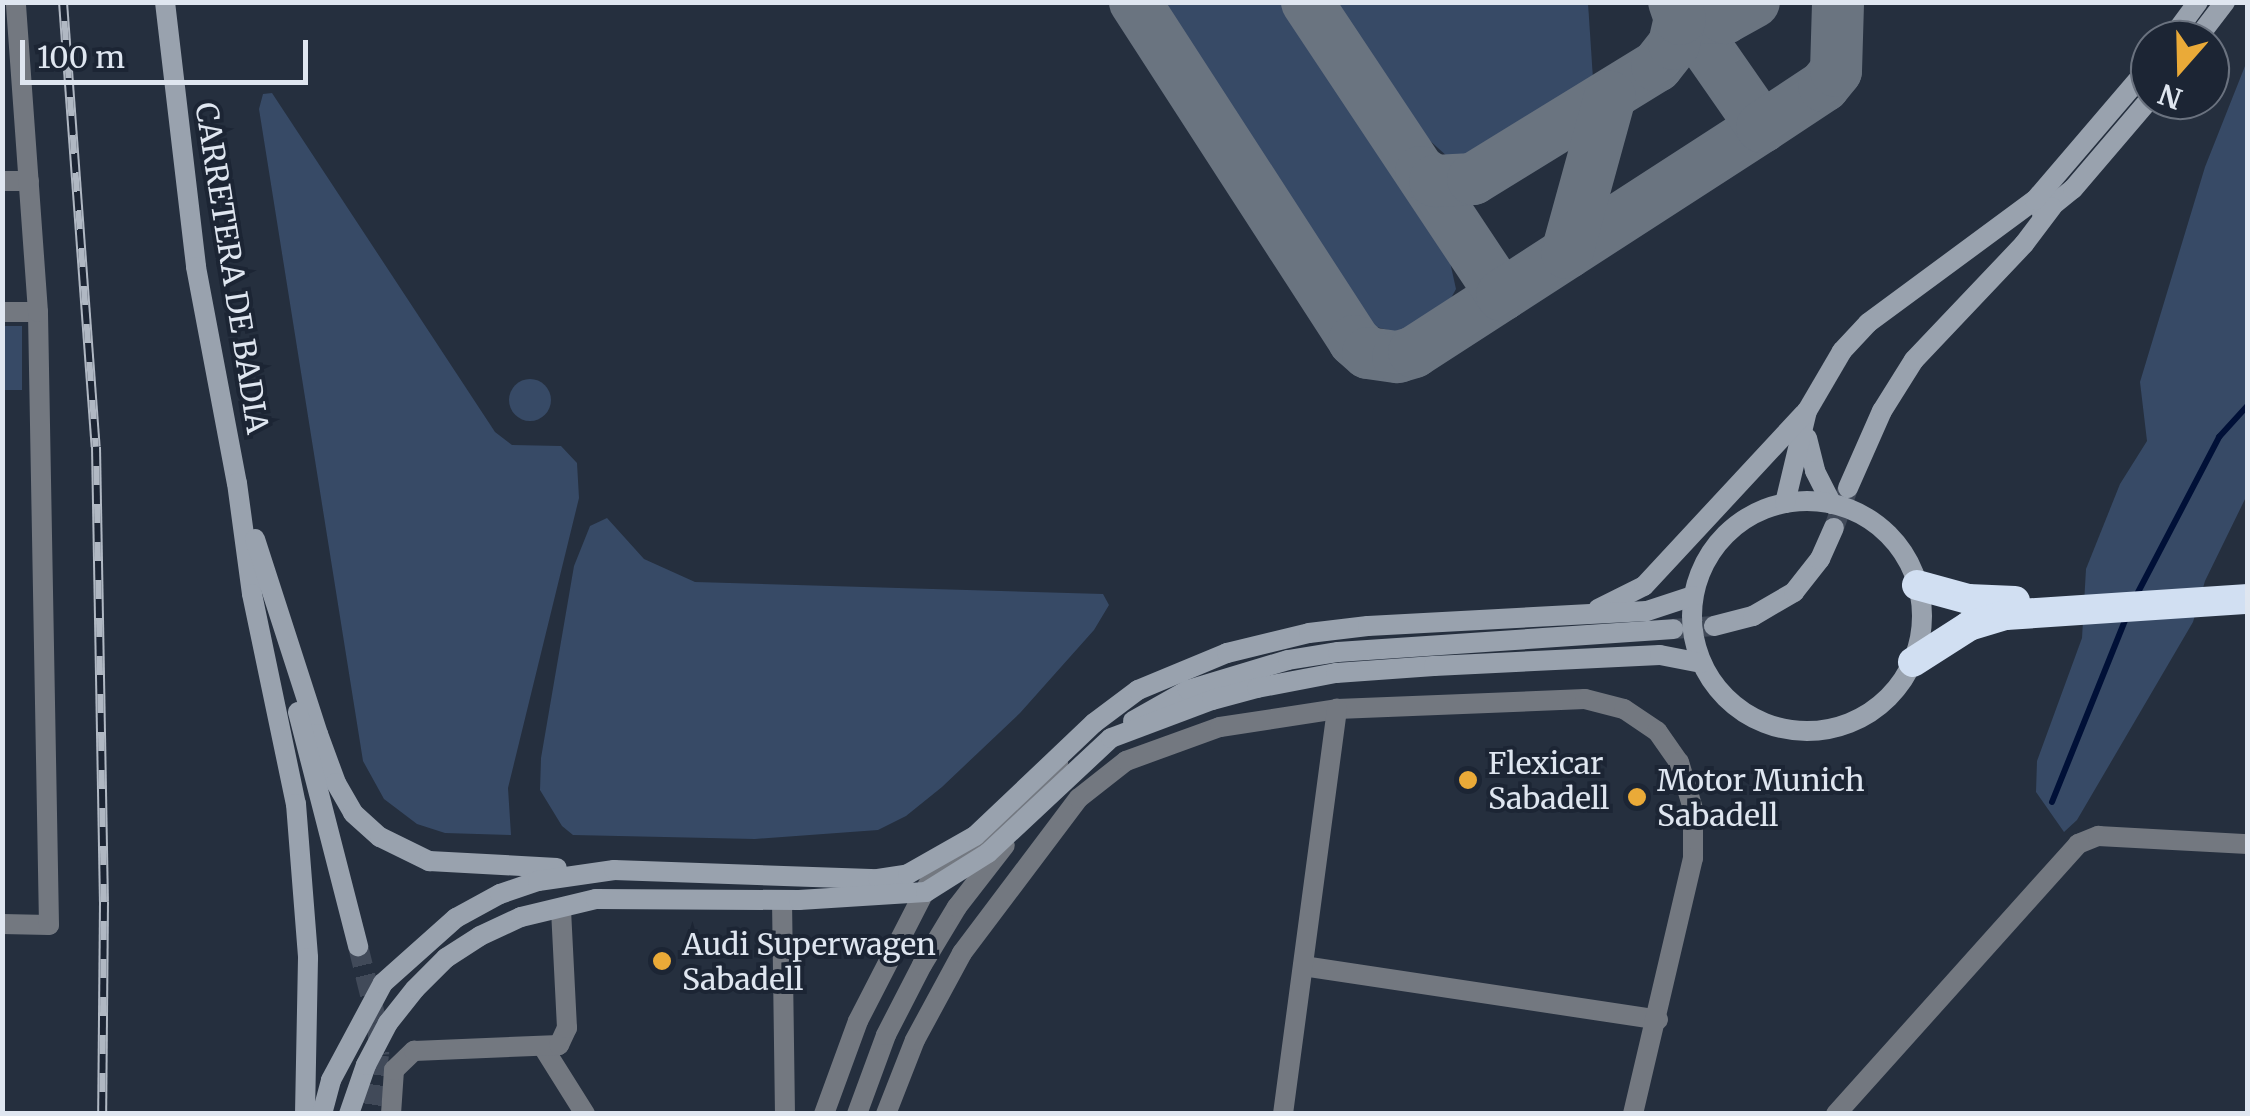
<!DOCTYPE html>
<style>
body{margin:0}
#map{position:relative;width:2250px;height:1116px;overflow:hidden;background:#252f3e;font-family:Merriweather,serif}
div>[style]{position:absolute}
.green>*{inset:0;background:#374a66}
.round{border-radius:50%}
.stream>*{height:6px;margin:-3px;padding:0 3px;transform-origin:3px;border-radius:3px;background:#001037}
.taxiway>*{height:52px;margin:-26px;padding:0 26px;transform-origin:26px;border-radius:26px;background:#6a7480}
.secondary-tunnel>*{height:20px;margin-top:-10px;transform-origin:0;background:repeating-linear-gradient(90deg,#414a59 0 20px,transparent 0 30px)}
.street>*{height:20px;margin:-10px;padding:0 10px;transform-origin:10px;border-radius:10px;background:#737880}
.secondary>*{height:20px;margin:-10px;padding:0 10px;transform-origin:10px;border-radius:10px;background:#99a2ae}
.secondary>.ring{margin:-10px;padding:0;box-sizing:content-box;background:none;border:20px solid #99a2ae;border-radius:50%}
.highway>*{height:30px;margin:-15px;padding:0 15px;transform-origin:15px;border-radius:15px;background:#d1dff2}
.rail>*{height:10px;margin-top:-5px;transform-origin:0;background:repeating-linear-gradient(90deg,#1c2534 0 19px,#b0b8c3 0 38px);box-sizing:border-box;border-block:2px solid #b0b8c3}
.dots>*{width:28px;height:28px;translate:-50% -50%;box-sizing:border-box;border:5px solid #1c2534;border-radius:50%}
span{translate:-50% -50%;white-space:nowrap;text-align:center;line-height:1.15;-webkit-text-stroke:8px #1c2534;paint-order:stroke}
.street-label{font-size:30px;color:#dfe6f0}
.poi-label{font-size:30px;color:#dfe6f0}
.left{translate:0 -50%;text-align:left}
.frame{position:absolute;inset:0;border:5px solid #dfe6f0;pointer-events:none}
.north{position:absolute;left:2130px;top:20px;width:100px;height:100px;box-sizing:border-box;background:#1c2534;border:2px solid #6a727f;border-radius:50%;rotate:200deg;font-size:28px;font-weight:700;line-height:40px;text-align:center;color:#dfe6f0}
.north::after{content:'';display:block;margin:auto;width:35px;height:45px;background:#eaaa38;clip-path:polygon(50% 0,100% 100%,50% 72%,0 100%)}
.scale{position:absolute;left:20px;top:40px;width:288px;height:45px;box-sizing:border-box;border:5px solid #dfe6f0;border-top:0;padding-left:12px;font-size:30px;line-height:35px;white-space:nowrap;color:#dfe6f0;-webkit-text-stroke:8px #1c2534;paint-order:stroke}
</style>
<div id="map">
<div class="green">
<div style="clip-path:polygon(1153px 3px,1293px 3px,1446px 244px,1456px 289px,1444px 311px,1427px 324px,1399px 333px,1369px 325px,1340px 292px)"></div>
<div style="clip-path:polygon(1331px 3px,1588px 3px,1593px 79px,1518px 130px,1459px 159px,1449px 158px,1407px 120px)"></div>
<div style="clip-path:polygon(2247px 61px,2247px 495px,2205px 581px,2193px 622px,2077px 820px,2064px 832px,2036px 792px,2037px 761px,2082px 638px,2086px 569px,2120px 484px,2147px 441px,2140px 382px,2205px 167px)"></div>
<div style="clip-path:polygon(272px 93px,495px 432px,512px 445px,561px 446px,577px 463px,579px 498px,508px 788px,511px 835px,445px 833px,417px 824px,384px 799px,363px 761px,259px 109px,263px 94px)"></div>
<div style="clip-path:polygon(2px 326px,22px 326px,22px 390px,3px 390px)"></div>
<div class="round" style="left:509px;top:379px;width:42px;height:42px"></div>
<div style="clip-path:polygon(607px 518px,644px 559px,695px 582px,1103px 594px,1109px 605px,1094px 630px,1020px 713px,942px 787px,906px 816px,878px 830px,755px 839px,573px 835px,562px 826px,540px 790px,541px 758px,574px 566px,590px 526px)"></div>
</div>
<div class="stream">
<div style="left:2135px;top:598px;width:182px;rotate:-62.4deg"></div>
<div style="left:2219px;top:437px;width:43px;rotate:-47.8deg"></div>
<div style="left:2052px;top:802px;width:198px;rotate:-68.1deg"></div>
</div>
<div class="taxiway">
<div style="left:1135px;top:2px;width:404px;rotate:57.1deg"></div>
<div style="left:1354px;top:341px;width:18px;rotate:41deg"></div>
<div style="left:1368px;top:353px;width:30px;rotate:8deg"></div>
<div style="left:1398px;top:357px;width:17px;rotate:-17deg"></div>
<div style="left:1414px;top:352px;width:105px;rotate:-32.9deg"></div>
<div style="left:1307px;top:2px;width:352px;rotate:56.4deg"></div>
<div style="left:1502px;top:295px;width:310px;rotate:-32.9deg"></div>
<div style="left:1762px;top:127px;width:152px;rotate:-124.8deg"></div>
<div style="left:1679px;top:2px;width:28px;rotate:32deg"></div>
<div style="left:1703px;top:17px;width:22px;rotate:3deg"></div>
<div style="left:1725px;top:18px;width:33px;rotate:-29deg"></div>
<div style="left:1762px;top:127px;width:74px;rotate:-33.5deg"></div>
<div style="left:1824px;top:86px;width:19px;rotate:-51deg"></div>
<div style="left:1836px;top:71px;width:69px;rotate:-88.3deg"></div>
<div style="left:1421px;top:172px;width:17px;rotate:33deg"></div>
<div style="left:1435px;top:181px;width:38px;rotate:-3deg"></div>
<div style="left:1473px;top:179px;width:216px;rotate:-31.6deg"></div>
<div style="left:1657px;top:66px;width:28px;rotate:-52deg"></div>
<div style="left:1674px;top:44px;width:26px;rotate:-77deg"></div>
<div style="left:1680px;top:19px;width:18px;rotate:-109deg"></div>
<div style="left:1567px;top:253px;width:162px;rotate:-74.6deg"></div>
</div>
<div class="secondary-tunnel">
<div style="left:1834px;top:528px;width:42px;rotate:-70.7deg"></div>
<div style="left:1673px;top:629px;width:41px;rotate:-4.2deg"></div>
<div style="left:358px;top:946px;width:79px;rotate:76.1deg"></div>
<div style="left:377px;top:1023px;width:32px;rotate:86deg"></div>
<div style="left:379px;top:1055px;width:60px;rotate:98.7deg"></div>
</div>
<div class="street">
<div style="left:2px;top:181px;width:27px"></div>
<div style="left:2px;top:312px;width:36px"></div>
<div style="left:782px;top:900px;width:214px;rotate:89.2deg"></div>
<div style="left:2px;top:924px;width:47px;rotate:1.2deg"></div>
<div style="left:49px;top:925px;width:613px;rotate:-91.03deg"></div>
<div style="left:38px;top:312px;width:311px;rotate:-94.1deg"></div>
<div style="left:1303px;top:966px;width:359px;rotate:8.6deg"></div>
<div style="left:543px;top:1047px;width:79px;rotate:57.9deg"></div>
<div style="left:391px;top:1114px;width:44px;rotate:-86.1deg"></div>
<div style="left:394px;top:1070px;width:28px;rotate:-44deg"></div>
<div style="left:414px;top:1051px;width:145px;rotate:-2.4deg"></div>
<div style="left:559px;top:1045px;width:19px;rotate:-65deg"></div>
<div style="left:567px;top:1028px;width:120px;rotate:-92.9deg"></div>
<div style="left:824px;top:1114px;width:99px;rotate:-69.9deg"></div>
<div style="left:858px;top:1021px;width:157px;rotate:-62.8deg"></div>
<div style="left:930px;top:881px;width:120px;rotate:-38.6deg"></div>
<div style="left:1024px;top:806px;width:55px;rotate:-51.7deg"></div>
<div style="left:857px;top:1114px;width:84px;rotate:-69.8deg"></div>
<div style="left:886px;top:1035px;width:79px;rotate:-62.8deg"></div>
<div style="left:922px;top:965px;width:68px;rotate:-58.9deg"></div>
<div style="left:957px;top:907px;width:78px;rotate:-52.3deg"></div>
<div style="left:886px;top:1114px;width:79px;rotate:-68.6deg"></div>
<div style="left:915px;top:1040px;width:99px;rotate:-61.6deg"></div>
<div style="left:962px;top:953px;width:194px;rotate:-53deg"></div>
<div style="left:1079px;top:798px;width:60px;rotate:-38.2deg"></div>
<div style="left:1126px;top:761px;width:100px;rotate:-19.9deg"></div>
<div style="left:1220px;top:727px;width:118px;rotate:-8.7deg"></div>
<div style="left:1337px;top:709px;width:248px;rotate:-2.3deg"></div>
<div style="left:1585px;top:699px;width:40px;rotate:14.4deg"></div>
<div style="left:1624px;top:709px;width:40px;rotate:34deg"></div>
<div style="left:1657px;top:731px;width:38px;rotate:55deg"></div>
<div style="left:1679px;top:762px;width:49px;rotate:73.4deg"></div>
<div style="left:1693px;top:809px;width:49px;rotate:90deg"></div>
<div style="left:1693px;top:858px;width:263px;rotate:103.2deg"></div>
<div style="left:1283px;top:1114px;width:409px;rotate:-82.4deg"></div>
<div style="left:1836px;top:1114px;width:363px;rotate:-48.1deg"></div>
<div style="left:2078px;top:844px;width:22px;rotate:-22deg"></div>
<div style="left:2098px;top:836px;width:150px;rotate:3.1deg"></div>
</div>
<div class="secondary">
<div style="left:165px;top:2px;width:267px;rotate:83.3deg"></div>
<div style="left:196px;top:267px;width:220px;rotate:79.3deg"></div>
<div style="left:237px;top:483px;width:112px;rotate:82.3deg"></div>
<div style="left:252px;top:594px;width:215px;rotate:78.2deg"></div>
<div style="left:296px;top:804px;width:154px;rotate:85.5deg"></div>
<div style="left:308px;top:958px;width:156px;rotate:91.1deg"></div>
<div style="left:2170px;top:40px;width:47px;rotate:-53.6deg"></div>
<div style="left:2196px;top:40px;width:48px;rotate:-52.7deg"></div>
<div style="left:2042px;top:214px;width:40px;rotate:-39deg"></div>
<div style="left:2073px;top:189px;width:118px;rotate:-49.5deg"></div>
<div style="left:1807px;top:438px;width:34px;rotate:76deg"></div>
<div style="left:1815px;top:471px;width:37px;rotate:63deg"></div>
<div style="left:1848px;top:488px;width:84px;rotate:-66.2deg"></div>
<div style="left:1882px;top:411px;width:60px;rotate:-57.9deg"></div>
<div style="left:1914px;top:360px;width:160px;rotate:-46.5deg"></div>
<div style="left:2024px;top:244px;width:46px;rotate:-52.9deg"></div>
<div class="ring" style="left:1692px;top:501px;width:210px;height:210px"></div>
<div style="left:1785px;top:503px;width:95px;rotate:-76.6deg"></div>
<div style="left:1807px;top:411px;width:69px;rotate:-59.7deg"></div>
<div style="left:1842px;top:351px;width:38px;rotate:-47deg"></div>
<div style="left:1868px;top:323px;width:207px;rotate:-36.4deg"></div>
<div style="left:2035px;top:200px;width:177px;rotate:-49.4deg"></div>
<div style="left:255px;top:539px;width:205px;rotate:72.1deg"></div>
<div style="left:318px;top:734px;width:52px;rotate:69.8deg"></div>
<div style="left:336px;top:783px;width:34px;rotate:60deg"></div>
<div style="left:353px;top:813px;width:36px;rotate:42deg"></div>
<div style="left:380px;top:837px;width:55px;rotate:26.1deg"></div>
<div style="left:429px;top:861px;width:128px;rotate:3.1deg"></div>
<div style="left:1598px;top:609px;width:51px;rotate:-26.6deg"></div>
<div style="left:1644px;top:586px;width:235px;rotate:-47.1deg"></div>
<div style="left:1714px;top:626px;width:40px;rotate:-14.4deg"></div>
<div style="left:1753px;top:616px;width:48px;rotate:-30.3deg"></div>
<div style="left:1794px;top:592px;width:42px;rotate:-51.8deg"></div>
<div style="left:1820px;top:559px;width:34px;rotate:-66deg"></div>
<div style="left:298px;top:712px;width:242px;rotate:75.6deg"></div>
<div style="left:1133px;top:721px;width:63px;rotate:-29.4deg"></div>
<div style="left:1188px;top:690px;width:104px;rotate:-16.7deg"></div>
<div style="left:1288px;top:660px;width:51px;rotate:-9.1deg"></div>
<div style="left:1338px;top:652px;width:336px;rotate:-3.9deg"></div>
<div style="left:322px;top:1114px;width:35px;rotate:-75deg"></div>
<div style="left:331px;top:1080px;width:110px;rotate:-61.8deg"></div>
<div style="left:383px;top:983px;width:98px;rotate:-41.7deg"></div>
<div style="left:456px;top:918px;width:50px;rotate:-28.6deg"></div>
<div style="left:500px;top:894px;width:40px;rotate:-18.9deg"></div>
<div style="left:538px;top:881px;width:77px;rotate:-8.2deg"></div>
<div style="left:614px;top:870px;width:264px;rotate:2deg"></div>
<div style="left:878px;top:879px;width:30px;rotate:-9deg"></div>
<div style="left:908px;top:874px;width:77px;rotate:-29.6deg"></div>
<div style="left:975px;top:836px;width:164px;rotate:-43.5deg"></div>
<div style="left:1094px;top:723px;width:55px;rotate:-36.9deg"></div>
<div style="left:1138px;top:690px;width:96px;rotate:-22.6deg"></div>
<div style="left:1227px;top:653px;width:84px;rotate:-13.7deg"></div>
<div style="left:1309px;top:633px;width:59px;rotate:-6.8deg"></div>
<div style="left:1368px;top:626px;width:279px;rotate:-3.1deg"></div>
<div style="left:1647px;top:611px;width:48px;rotate:-18.1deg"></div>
<div style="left:349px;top:1114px;width:52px;rotate:-70.9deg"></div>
<div style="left:366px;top:1065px;width:47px;rotate:-62.4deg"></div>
<div style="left:388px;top:1023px;width:43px;rotate:-51.5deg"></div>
<div style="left:415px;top:989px;width:44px;rotate:-45deg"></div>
<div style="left:446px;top:958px;width:40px;rotate:-32.9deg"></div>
<div style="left:480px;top:936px;width:45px;rotate:-24.9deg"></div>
<div style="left:521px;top:917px;width:77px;rotate:-13.5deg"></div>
<div style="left:596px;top:899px;width:203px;rotate:0.3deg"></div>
<div style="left:799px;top:900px;width:127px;rotate:-3.6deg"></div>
<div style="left:926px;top:892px;width:73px;rotate:-32.2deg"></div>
<div style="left:988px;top:853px;width:168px;rotate:-43.1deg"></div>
<div style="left:1111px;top:738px;width:108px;rotate:-20.6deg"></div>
<div style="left:1212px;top:700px;width:47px;rotate:-14.9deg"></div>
<div style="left:1257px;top:688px;width:80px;rotate:-10.8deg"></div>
<div style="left:1336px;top:673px;width:98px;rotate:-4.1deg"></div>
<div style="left:1434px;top:666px;width:226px;rotate:-2.8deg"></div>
<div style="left:1660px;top:655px;width:42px;rotate:11deg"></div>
</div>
<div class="highway">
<div style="left:1917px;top:585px;width:53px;rotate:15.4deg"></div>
<div style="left:1968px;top:599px;width:47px;rotate:2.4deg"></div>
<div style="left:1913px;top:662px;width:67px;rotate:-32.7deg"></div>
<div style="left:1969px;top:626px;width:39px;rotate:-17deg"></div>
<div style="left:2006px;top:615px;width:243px;rotate:-3.8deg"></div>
</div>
<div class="rail">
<div style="left:63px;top:2px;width:446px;rotate:85.8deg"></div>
<div style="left:96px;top:447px;width:455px;rotate:89deg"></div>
<div style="left:104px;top:902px;width:212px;rotate:90.5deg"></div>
</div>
<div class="dots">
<div style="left:1468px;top:780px;background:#eaaa38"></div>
<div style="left:1637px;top:797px;background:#eaaa38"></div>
<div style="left:662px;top:961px;background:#eaaa38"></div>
</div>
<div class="street-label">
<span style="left:232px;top:268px;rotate:81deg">CARRETERA DE BADIA</span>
</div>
<div class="poi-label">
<span class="left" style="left:1488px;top:780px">Flexicar<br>Sabadell</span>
<span class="left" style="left:1657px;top:797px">Motor Munich<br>Sabadell</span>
<span class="left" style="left:682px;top:961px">Audi Superwagen<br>Sabadell</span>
</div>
<div class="frame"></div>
<div class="north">N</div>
<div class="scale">100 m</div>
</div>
